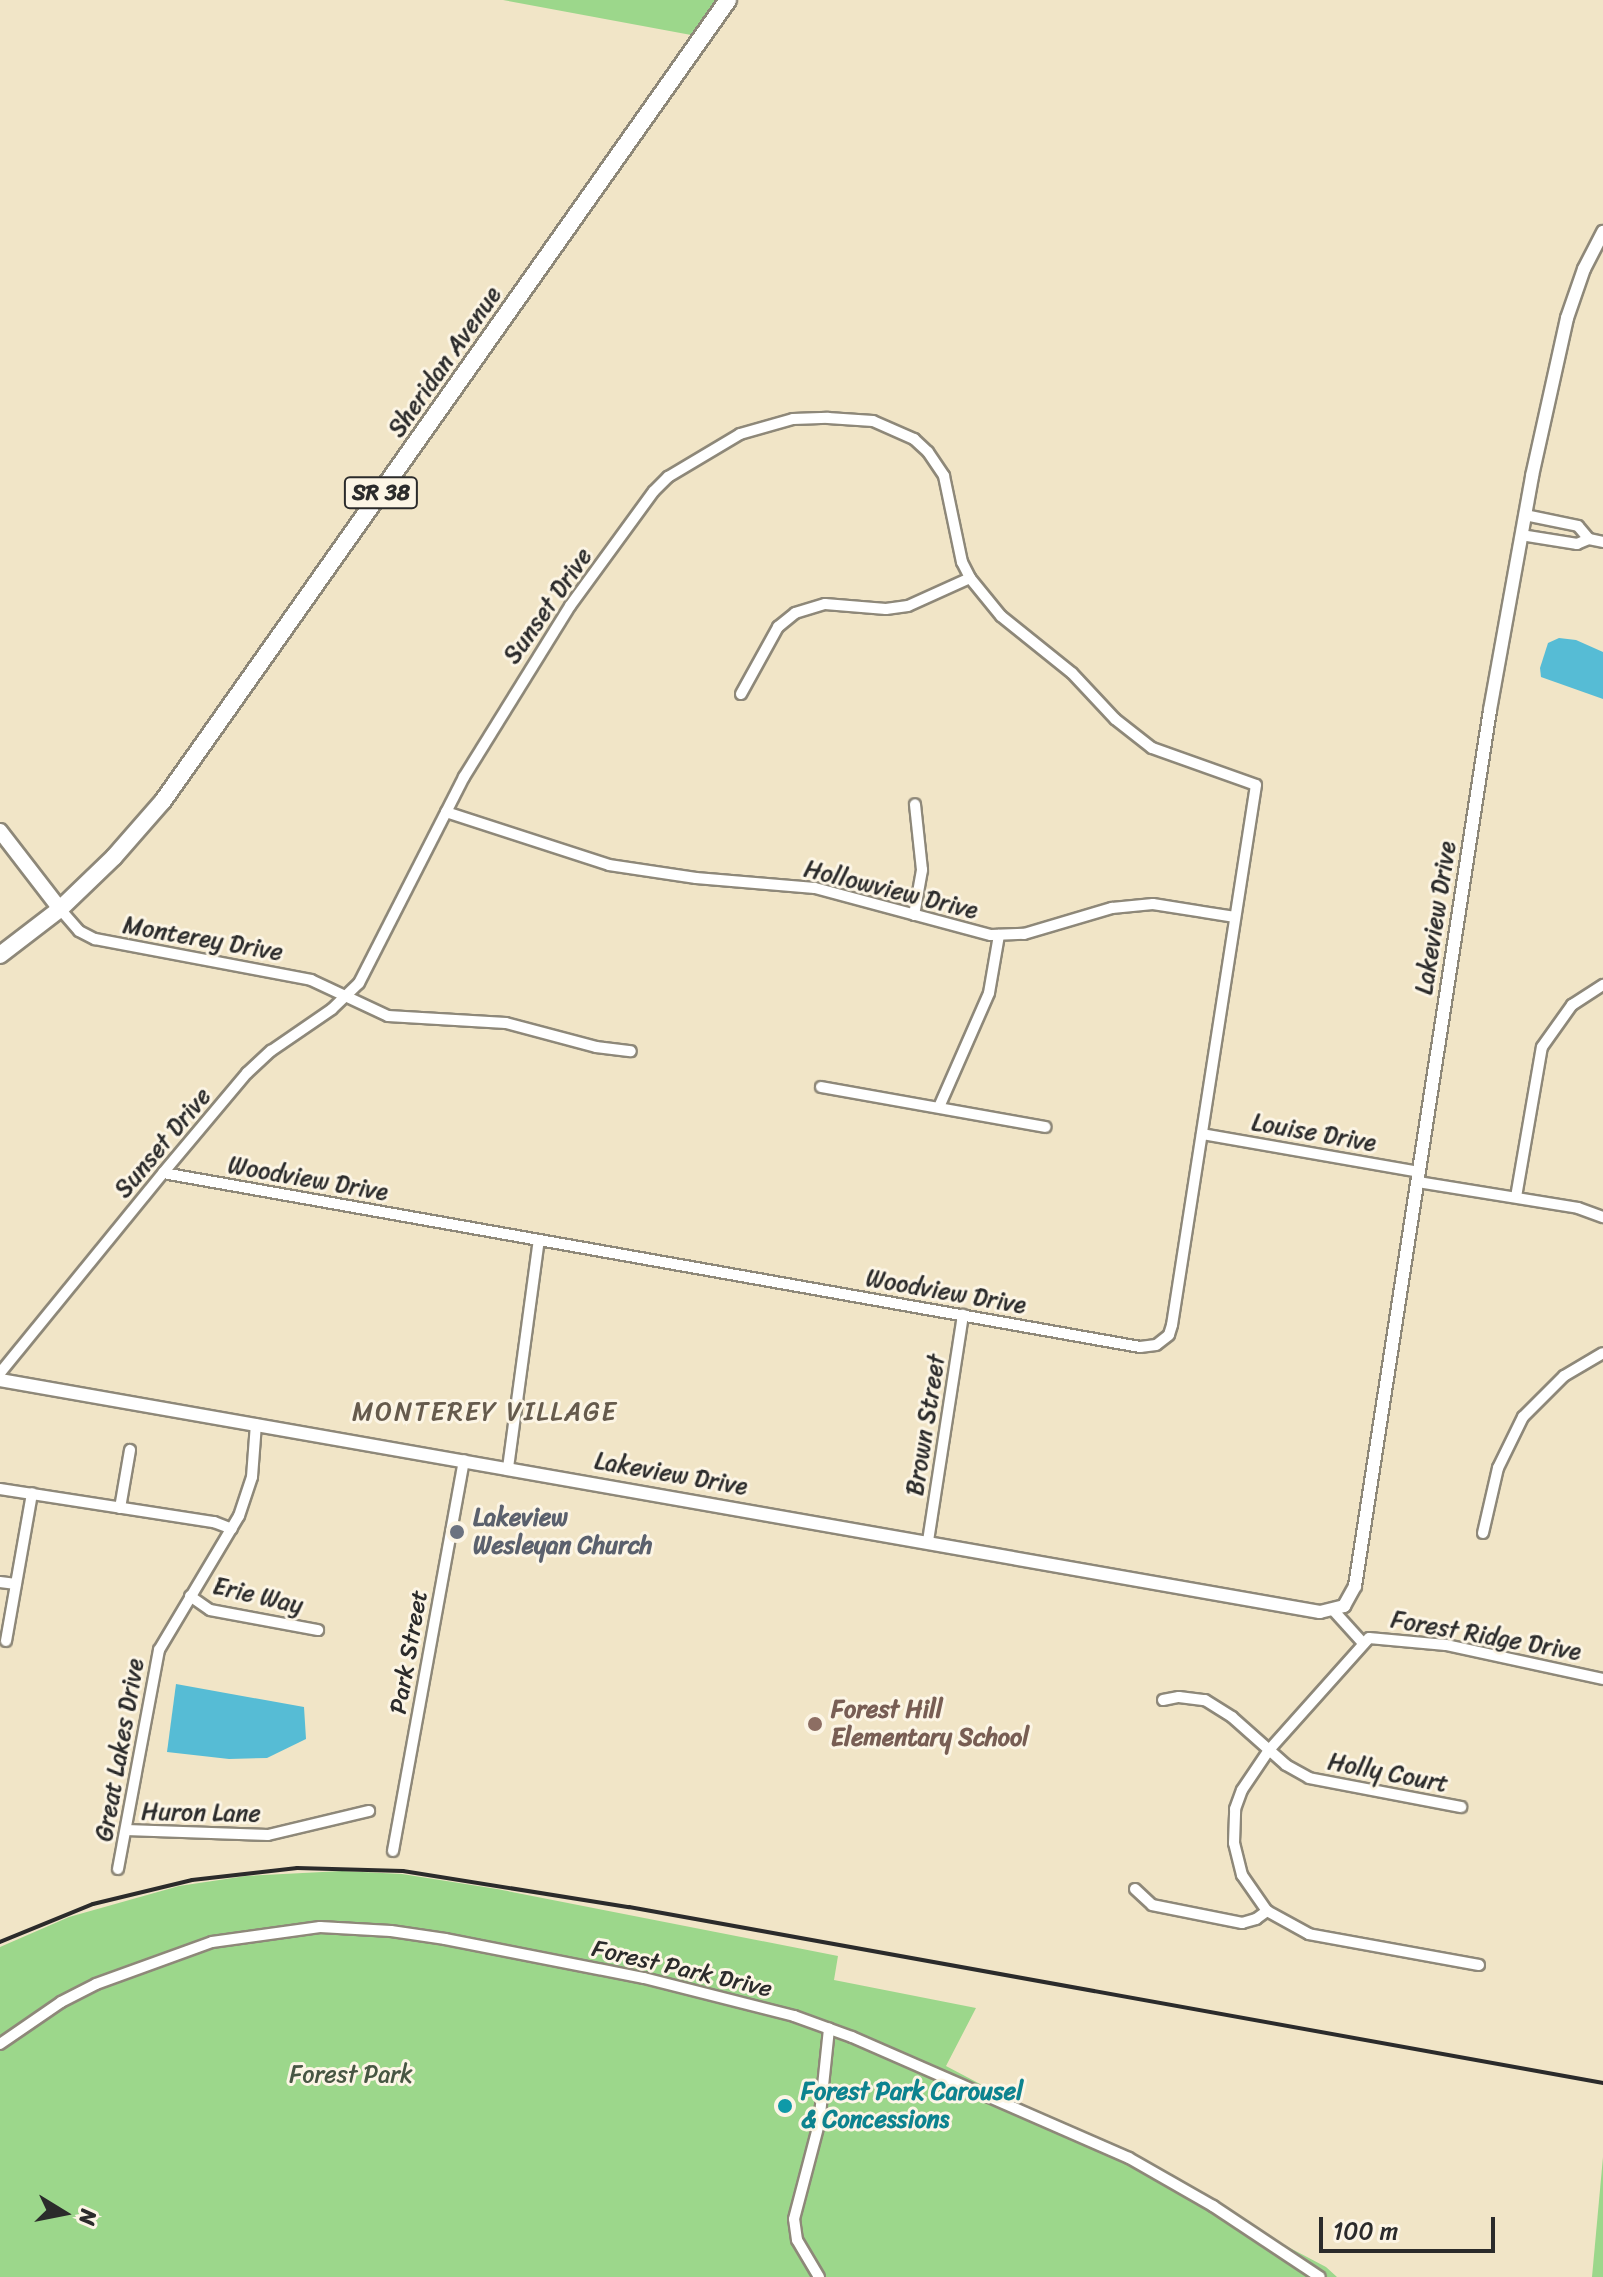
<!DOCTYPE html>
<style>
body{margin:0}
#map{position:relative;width:1603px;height:2277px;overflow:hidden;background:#f1e5c7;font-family:Sriracha,sans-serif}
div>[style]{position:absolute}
.green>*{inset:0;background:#9cd78b}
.water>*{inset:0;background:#56bcd5}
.roads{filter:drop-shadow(2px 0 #8e8879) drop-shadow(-2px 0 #8e8879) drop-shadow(0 2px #8e8879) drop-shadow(0 -2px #8e8879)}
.minor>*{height:10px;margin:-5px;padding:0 5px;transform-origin:5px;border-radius:5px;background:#fff}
.tertiary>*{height:12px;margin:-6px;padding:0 6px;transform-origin:6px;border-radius:6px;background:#fff}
.secondary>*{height:14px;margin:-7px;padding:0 7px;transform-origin:7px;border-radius:7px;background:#fff}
.primary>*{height:16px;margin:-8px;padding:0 8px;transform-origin:8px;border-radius:8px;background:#fff}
.rail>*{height:4px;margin:-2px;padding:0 2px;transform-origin:2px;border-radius:2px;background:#2b2b2b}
.dots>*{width:22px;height:22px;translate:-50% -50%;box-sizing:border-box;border:4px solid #fcf5e5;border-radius:50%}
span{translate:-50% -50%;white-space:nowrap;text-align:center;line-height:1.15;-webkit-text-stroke:6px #fcf5e5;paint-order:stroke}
.shield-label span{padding:2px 6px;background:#fcf5e5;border:2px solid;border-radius:6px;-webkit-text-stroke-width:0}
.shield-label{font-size:22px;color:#2b2b2b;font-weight:700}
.street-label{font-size:24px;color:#2b2b2b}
.worship-label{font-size:24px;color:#5b616d;font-weight:700}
.left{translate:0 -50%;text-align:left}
.education-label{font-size:24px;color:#785e54;font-weight:700}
.park-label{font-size:24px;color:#475643}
.culture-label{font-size:24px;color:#0d838f;font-weight:700}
.neighbourhood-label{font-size:26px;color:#665b4d;letter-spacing:2px}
.north{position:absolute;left:24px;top:2173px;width:80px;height:80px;-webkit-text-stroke:6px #fcf5e5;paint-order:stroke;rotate:100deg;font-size:22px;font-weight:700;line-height:32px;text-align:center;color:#2b2b2b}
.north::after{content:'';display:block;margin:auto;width:28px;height:36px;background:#2b2b2b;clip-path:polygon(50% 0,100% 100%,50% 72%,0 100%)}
.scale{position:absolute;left:1319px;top:2217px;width:176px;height:36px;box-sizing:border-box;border:4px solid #2b2b2b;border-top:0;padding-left:10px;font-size:24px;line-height:28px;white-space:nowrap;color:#2b2b2b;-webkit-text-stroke:6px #fcf5e5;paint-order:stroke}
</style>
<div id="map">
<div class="green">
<div style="clip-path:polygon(503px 0,728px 0,702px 37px)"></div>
<div style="clip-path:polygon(342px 1871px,402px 1874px,497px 1889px,838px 1956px,834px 1980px,976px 2008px,946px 2066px,1326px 2267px,1337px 2277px,0 2277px,0 1947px,69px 1917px,179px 1886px,246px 1876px)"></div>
<div style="clip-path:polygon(1603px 2157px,1603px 2277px,1592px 2277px)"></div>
</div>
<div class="water">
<div style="clip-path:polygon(1559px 638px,1576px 640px,1603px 652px,1603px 699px,1541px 677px,1540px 668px,1548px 643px)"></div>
<div style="clip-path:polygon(176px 1684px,304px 1707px,306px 1739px,267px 1758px,229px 1759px,167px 1752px)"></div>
</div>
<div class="roads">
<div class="minor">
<div style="left:1525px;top:515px;width:54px;rotate:11.7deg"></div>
<div style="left:1578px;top:526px;width:17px;rotate:50deg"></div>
<div style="left:1589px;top:539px;width:14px;rotate:12deg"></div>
<div style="left:1521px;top:535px;width:57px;rotate:9.1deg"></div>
<div style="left:1577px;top:544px;width:13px;rotate:-23deg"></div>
<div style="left:741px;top:694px;width:77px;rotate:-61.1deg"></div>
<div style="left:778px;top:627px;width:22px;rotate:-39deg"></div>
<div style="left:795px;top:613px;width:31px;rotate:-17deg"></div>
<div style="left:825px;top:604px;width:61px;rotate:4.7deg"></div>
<div style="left:886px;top:609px;width:22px;rotate:-8deg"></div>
<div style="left:908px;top:606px;width:68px;rotate:-24.3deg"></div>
<div style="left:446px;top:812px;width:171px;rotate:18deg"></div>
<div style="left:609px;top:865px;width:88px;rotate:8.5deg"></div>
<div style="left:696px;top:878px;width:119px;rotate:4.8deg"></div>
<div style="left:815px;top:888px;width:182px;rotate:15deg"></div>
<div style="left:991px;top:935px;width:33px;rotate:-2deg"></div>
<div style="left:1024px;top:934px;width:92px;rotate:-16.5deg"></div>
<div style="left:1112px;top:908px;width:41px;rotate:-5.6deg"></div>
<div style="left:1153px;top:904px;width:83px;rotate:9deg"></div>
<div style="left:60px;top:909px;width:29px;rotate:49deg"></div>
<div style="left:79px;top:931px;width:18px;rotate:27deg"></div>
<div style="left:95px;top:939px;width:220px;rotate:10.7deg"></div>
<div style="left:311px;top:980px;width:85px;rotate:25.1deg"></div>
<div style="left:388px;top:1016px;width:118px;rotate:3.4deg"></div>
<div style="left:506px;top:1023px;width:93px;rotate:14.9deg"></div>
<div style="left:596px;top:1047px;width:35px;rotate:7deg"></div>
<div style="left:914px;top:915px;width:46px;rotate:-79.9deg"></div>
<div style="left:922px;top:870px;width:66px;rotate:-96.1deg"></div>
<div style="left:821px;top:1087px;width:228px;rotate:10.1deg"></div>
<div style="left:939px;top:1107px;width:124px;rotate:-66.3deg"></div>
<div style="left:989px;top:993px;width:59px;rotate:-80.2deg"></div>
<div style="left:1202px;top:1134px;width:221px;rotate:9.9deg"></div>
<div style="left:1418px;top:1182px;width:162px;rotate:9.2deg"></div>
<div style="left:1578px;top:1208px;width:27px;rotate:20deg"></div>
<div style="left:1516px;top:1197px;width:152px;rotate:-80.2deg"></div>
<div style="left:1542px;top:1047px;width:52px;rotate:-54.5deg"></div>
<div style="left:1572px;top:1005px;width:37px;rotate:-33deg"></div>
<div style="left:0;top:1373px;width:258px;rotate:-50.8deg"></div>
<div style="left:163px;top:1173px;width:131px;rotate:-50deg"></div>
<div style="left:247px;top:1073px;width:33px;rotate:-43deg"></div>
<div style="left:271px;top:1051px;width:74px;rotate:-34.5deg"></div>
<div style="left:332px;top:1009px;width:37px;rotate:-44deg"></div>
<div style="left:359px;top:983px;width:231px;rotate:-63deg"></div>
<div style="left:464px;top:777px;width:201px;rotate:-58.2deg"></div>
<div style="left:570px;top:606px;width:142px;rotate:-53.9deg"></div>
<div style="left:654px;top:491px;width:20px;rotate:-45deg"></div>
<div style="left:668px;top:477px;width:84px;rotate:-30.8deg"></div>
<div style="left:740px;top:434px;width:55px;rotate:-15.8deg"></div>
<div style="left:793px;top:419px;width:35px;rotate:-2deg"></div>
<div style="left:828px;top:418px;width:45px;rotate:3.8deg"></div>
<div style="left:873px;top:421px;width:45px;rotate:23.7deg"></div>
<div style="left:914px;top:439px;width:19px;rotate:43deg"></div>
<div style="left:928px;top:452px;width:29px;rotate:56deg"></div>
<div style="left:944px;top:476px;width:88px;rotate:78.2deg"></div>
<div style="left:962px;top:562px;width:18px;rotate:63deg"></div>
<div style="left:970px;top:578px;width:49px;rotate:50.8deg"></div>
<div style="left:1001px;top:616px;width:91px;rotate:38.8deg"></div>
<div style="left:1072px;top:673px;width:63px;rotate:46.9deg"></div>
<div style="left:1115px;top:719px;width:47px;rotate:38.1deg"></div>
<div style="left:1152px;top:748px;width:110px;rotate:19.6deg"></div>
<div style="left:1256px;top:785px;width:546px;rotate:98.84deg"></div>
<div style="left:1172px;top:1325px;width:10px;rotate:107deg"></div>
<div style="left:1169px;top:1335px;width:16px;rotate:142deg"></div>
<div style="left:1156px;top:1345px;width:16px;rotate:173deg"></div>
<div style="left:1140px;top:1347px;width:992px;rotate:-169.9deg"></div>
<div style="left:508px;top:1468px;width:230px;rotate:-82.3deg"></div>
<div style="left:0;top:1489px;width:217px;rotate:8.8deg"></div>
<div style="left:214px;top:1522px;width:19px;rotate:21deg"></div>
<div style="left:120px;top:1508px;width:59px;rotate:-80.2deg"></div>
<div style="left:1483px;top:1533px;width:67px;rotate:-77deg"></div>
<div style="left:1498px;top:1468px;width:57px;rotate:-63.9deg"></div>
<div style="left:1523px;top:1417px;width:58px;rotate:-45deg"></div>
<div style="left:1564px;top:1376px;width:45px;rotate:-30.5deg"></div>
<div style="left:928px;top:1541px;width:229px;rotate:-81.2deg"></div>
<div style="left:0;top:1582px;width:16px;rotate:7deg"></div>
<div style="left:190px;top:1596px;width:24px;rotate:35deg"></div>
<div style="left:210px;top:1610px;width:110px;rotate:10.5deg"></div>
<div style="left:1334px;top:1611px;width:43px;rotate:47.8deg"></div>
<div style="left:6px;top:1641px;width:150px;rotate:-80deg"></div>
<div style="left:1163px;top:1700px;width:16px;rotate:-11deg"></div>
<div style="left:1179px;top:1697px;width:26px;rotate:7deg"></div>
<div style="left:1205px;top:1700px;width:32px;rotate:32deg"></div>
<div style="left:1232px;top:1717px;width:72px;rotate:41.6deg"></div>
<div style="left:1286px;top:1765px;width:26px;rotate:29deg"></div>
<div style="left:1309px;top:1778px;width:155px;rotate:10.8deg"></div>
<div style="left:126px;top:1830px;width:142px;rotate:2deg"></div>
<div style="left:268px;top:1835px;width:104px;rotate:-13.4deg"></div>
<div style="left:393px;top:1851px;width:397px;rotate:-79.7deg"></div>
<div style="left:118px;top:1869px;width:223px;rotate:-79.4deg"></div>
<div style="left:159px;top:1650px;width:156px;rotate:-59.2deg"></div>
<div style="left:239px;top:1516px;width:41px;rotate:-71.6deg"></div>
<div style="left:252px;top:1477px;width:53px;rotate:-85.7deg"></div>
<div style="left:1135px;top:1889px;width:23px;rotate:43deg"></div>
<div style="left:1152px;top:1905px;width:92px;rotate:11.3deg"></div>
<div style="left:1242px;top:1923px;width:15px;rotate:-16deg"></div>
<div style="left:1256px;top:1919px;width:14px;rotate:-36deg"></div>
<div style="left:1479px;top:1965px;width:173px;rotate:-169.7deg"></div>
<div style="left:1309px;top:1934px;width:48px;rotate:-151.3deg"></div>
<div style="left:1267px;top:1911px;width:44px;rotate:-124.8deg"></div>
<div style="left:1242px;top:1875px;width:33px;rotate:-104deg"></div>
<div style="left:1234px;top:1843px;width:34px;rotate:-88deg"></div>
<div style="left:1235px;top:1809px;width:20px;rotate:-70deg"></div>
<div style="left:1242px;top:1790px;width:48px;rotate:-56deg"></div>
<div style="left:1269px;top:1750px;width:150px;rotate:-48.2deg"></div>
<div style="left:1369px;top:1638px;width:77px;rotate:5.2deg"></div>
<div style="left:1446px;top:1645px;width:161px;rotate:12.2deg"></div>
<div style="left:0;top:2044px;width:74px;rotate:-34.5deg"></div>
<div style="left:61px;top:2002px;width:39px;rotate:-27deg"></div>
<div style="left:96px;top:1984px;width:123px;rotate:-19.9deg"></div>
<div style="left:212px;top:1942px;width:109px;rotate:-7.9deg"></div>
<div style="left:320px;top:1927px;width:71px;rotate:3.2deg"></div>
<div style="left:391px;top:1931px;width:55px;rotate:8.4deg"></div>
<div style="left:445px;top:1939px;width:203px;rotate:11.1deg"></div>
<div style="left:644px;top:1978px;width:155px;rotate:14.2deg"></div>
<div style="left:794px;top:2016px;width:62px;rotate:19.9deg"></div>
<div style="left:852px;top:2037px;width:302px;rotate:23.6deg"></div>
<div style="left:1129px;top:2158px;width:97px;rotate:29.7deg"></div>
<div style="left:1213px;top:2206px;width:128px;rotate:33.6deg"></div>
<div style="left:819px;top:2277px;width:43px;rotate:-120.7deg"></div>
<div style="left:797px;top:2240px;width:21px;rotate:-98deg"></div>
<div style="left:794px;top:2219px;width:98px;rotate:-75.3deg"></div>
<div style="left:819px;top:2124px;width:96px;rotate:-84deg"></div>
</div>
<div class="tertiary">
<div style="left:0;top:1380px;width:1340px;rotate:9.97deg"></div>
<div style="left:1320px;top:1612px;width:25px;rotate:-14deg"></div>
<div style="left:1344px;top:1606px;width:23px;rotate:-61deg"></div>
<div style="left:1355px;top:1586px;width:886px;rotate:-81.24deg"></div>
<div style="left:1490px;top:710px;width:238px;rotate:-79.8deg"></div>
<div style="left:1532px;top:476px;width:162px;rotate:-77.5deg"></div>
<div style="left:1567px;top:318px;width:52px;rotate:-70.9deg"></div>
<div style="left:1584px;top:269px;width:42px;rotate:-62.8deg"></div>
</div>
<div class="secondary">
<div style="left:0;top:831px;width:98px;rotate:52.4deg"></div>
</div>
<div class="primary">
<div style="left:0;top:955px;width:76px;rotate:-37.5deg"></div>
<div style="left:60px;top:909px;width:75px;rotate:-43.9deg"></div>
<div style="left:114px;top:857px;width:74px;rotate:-48.8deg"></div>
<div style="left:163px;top:801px;width:980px;rotate:-54.8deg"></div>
</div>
</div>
<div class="rail">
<div style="left:0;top:1942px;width:100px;rotate:-22.2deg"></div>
<div style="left:93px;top:1904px;width:102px;rotate:-13.6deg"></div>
<div style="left:192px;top:1880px;width:106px;rotate:-6.5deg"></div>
<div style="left:297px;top:1868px;width:106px;rotate:1.6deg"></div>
<div style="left:403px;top:1871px;width:229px;rotate:9.1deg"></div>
<div style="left:629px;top:1907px;width:990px;rotate:10.24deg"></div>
</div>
<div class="dots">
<div style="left:457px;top:1532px;background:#6b7280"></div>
<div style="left:815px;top:1724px;background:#8d6e63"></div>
<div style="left:785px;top:2106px;background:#0f9aa8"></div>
</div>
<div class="shield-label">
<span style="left:381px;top:493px">SR 38</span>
</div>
<div class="street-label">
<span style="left:445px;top:362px;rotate:-55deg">Sheridan Avenue</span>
<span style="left:548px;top:606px;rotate:-55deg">Sunset Drive</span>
<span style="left:891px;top:890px;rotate:14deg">Hollowview Drive</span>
<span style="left:1436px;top:918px;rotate:-81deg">Lakeview Drive</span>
<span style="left:203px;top:939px;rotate:10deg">Monterey Drive</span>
<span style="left:1314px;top:1133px;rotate:10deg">Louise Drive</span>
<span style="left:163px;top:1143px;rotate:-50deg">Sunset Drive</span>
<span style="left:308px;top:1179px;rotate:10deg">Woodview Drive</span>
<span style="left:946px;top:1292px;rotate:10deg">Woodview Drive</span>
<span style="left:926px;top:1425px;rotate:-81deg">Brown Street</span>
<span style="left:671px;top:1474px;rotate:10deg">Lakeview Drive</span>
<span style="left:258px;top:1596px;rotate:13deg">Erie Way</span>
<span style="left:1486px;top:1636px;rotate:10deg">Forest Ridge Drive</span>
<span style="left:409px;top:1652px;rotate:-80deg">Park Street</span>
<span style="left:120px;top:1750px;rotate:-80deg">Great Lakes Drive</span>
<span style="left:1388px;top:1773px;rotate:11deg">Holly Court</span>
<span style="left:201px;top:1813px;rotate:1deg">Huron Lane</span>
<span style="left:682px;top:1969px;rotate:13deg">Forest Park Drive</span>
</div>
<div class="worship-label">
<span class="left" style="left:473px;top:1532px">Lakeview<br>Wesleyan Church</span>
</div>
<div class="education-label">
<span class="left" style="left:831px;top:1724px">Forest Hill<br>Elementary School</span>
</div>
<div class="park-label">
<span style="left:351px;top:2075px">Forest Park</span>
</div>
<div class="culture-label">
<span class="left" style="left:801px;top:2106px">Forest Park Carousel<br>&amp; Concessions</span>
</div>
<div class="neighbourhood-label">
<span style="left:485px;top:1412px">MONTEREY VILLAGE</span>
</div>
<div class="north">N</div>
<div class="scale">100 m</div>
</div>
